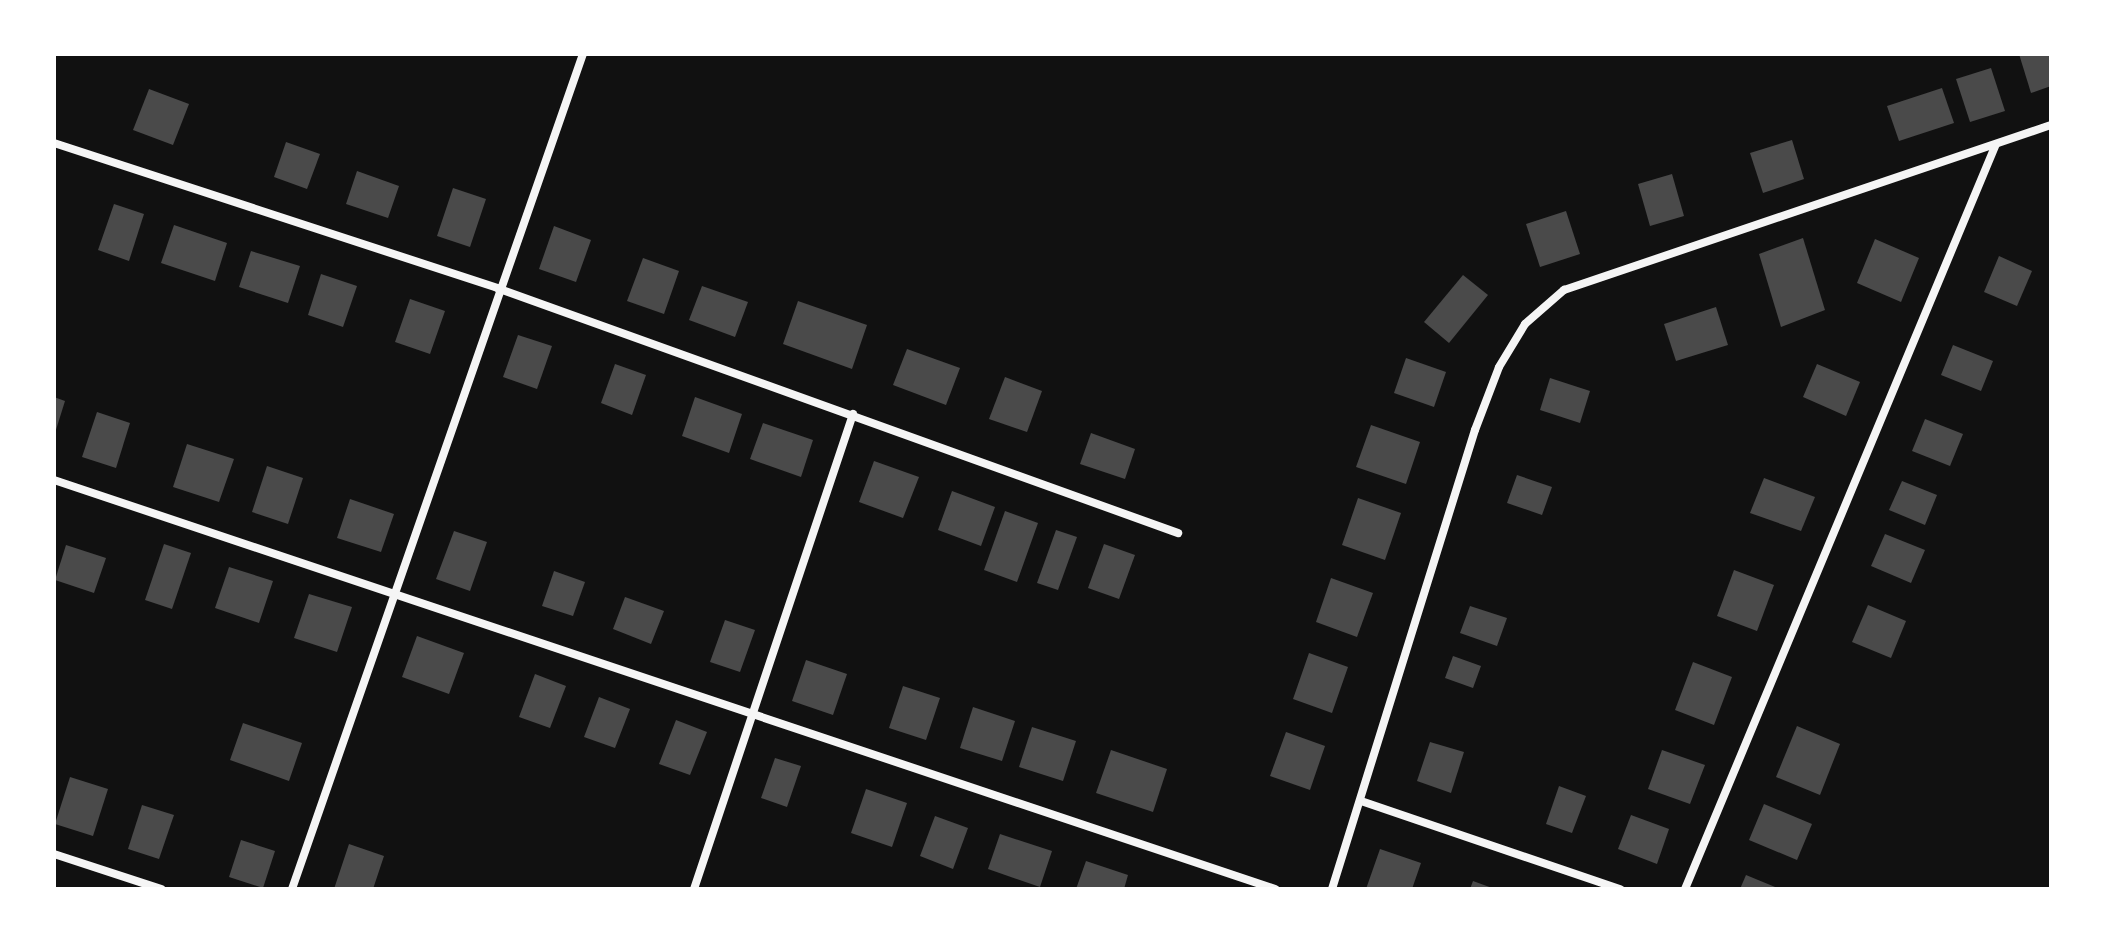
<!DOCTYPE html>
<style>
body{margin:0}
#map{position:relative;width:2105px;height:943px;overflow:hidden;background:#111;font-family:"Fira Sans Condensed",sans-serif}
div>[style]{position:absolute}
.building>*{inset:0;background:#4a4a4a}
.minor>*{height:8px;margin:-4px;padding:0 4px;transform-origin:4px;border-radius:4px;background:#f5f5f5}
span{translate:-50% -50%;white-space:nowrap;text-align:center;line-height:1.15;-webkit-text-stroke:6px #fff;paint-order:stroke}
.frame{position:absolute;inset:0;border:56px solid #fff;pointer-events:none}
</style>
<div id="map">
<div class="building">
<div style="clip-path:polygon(2019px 54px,2051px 54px,2051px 86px,2031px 93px)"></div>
<div style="clip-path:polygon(1991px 68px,2005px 111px,1970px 122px,1956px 79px)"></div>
<div style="clip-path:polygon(1942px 88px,1954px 123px,1899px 141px,1887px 106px)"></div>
<div style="clip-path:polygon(149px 89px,189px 104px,173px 145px,133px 130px)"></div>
<div style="clip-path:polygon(1792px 140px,1804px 179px,1763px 193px,1750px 153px)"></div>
<div style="clip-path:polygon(286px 142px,320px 154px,307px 189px,274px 177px)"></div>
<div style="clip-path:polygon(357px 171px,399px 186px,388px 218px,346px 204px)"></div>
<div style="clip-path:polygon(1672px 174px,1684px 216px,1650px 226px,1638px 184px)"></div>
<div style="clip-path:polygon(453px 188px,486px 199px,470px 247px,437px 236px)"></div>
<div style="clip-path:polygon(114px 204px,144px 214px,129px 261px,98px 250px)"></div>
<div style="clip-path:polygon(1566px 211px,1580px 254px,1540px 267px,1526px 224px)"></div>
<div style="clip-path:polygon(174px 225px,227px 243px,215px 281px,161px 263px)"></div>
<div style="clip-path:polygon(554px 226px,591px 240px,576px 282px,539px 269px)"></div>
<div style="clip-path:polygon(1803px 238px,1825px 310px,1781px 327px,1759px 254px)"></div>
<div style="clip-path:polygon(1875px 239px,1919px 258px,1901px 302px,1857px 283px)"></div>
<div style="clip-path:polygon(251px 251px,300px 266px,288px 303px,239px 287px)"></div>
<div style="clip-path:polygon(1999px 256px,2032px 271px,2017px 306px,1984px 292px)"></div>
<div style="clip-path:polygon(643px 258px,679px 271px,664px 314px,627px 301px)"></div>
<div style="clip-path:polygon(321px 274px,357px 286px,343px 327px,308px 315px)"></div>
<div style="clip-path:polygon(1463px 275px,1488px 295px,1449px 343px,1424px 322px)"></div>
<div style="clip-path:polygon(702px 286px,748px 302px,735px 337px,689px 320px)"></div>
<div style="clip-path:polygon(410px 299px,445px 311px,430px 354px,395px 342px)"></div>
<div style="clip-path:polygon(798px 301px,867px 325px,852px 369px,783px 344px)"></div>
<div style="clip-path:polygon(1716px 307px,1728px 345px,1676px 361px,1664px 324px)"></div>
<div style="clip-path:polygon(518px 335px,552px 346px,537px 389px,503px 377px)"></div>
<div style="clip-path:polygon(1953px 345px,1993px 361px,1981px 391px,1941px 375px)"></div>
<div style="clip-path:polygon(907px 349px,960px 368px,946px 405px,893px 385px)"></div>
<div style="clip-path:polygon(1406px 358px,1446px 372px,1434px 407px,1394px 393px)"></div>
<div style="clip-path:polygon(615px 364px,646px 375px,632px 415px,601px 403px)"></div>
<div style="clip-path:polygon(1817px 364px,1860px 382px,1846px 416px,1803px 397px)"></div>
<div style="clip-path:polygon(1005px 377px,1042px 391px,1027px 432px,989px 419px)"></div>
<div style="clip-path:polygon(1550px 378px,1590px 391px,1580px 423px,1540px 410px)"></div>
<div style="clip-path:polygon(54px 397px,65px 401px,55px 433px,54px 433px)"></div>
<div style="clip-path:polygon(695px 397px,742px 414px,729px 453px,682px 436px)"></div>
<div style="clip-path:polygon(97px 412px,130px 423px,116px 468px,82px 457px)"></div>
<div style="clip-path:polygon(1925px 419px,1963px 434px,1950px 466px,1912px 451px)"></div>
<div style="clip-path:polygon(763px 423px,813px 440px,801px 477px,750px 459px)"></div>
<div style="clip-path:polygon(1371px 425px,1420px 442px,1406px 484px,1356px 467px)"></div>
<div style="clip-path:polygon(1091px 433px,1135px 449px,1125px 479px,1080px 464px)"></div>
<div style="clip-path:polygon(187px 444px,234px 459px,219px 502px,173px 487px)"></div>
<div style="clip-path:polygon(874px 461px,919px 477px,903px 518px,859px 502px)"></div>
<div style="clip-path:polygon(267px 466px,303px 478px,288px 524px,252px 512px)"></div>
<div style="clip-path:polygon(1517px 475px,1552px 487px,1542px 515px,1507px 503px)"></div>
<div style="clip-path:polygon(1764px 478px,1815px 497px,1801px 531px,1750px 513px)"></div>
<div style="clip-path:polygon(1902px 481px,1937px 495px,1925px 525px,1889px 510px)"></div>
<div style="clip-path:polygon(952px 491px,995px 507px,981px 546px,938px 530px)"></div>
<div style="clip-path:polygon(1358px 498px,1401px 513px,1385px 560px,1342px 545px)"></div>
<div style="clip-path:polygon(350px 499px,394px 514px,381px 552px,337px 538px)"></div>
<div style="clip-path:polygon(1005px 511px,1038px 523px,1017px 582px,984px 570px)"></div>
<div style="clip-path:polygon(1056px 530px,1077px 537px,1058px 590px,1037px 583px)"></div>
<div style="clip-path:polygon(454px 531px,487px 542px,470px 591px,436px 579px)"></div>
<div style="clip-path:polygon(1885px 534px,1925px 550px,1911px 583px,1871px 566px)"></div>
<div style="clip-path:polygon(164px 544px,191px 553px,172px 609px,145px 600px)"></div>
<div style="clip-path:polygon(1104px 544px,1135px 555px,1119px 599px,1088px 588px)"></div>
<div style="clip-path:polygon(66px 545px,106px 558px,94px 593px,55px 580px)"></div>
<div style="clip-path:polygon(229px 567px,273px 581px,259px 623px,215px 608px)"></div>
<div style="clip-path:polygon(1734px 570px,1774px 585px,1757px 631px,1717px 616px)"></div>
<div style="clip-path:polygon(554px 571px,585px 582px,573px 616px,542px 606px)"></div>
<div style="clip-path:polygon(1331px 578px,1373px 593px,1357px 637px,1316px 622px)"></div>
<div style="clip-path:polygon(309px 594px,352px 607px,337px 652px,294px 638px)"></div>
<div style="clip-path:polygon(625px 597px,664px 611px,651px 644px,613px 629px)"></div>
<div style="clip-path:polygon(1868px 605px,1906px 621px,1891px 658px,1852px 642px)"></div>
<div style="clip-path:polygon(1470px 606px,1507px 618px,1497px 646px,1460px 633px)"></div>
<div style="clip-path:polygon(725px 620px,755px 630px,740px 672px,710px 662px)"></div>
<div style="clip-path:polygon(417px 636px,464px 653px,449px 694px,402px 677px)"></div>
<div style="clip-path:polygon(1309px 653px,1348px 667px,1332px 713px,1293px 699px)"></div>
<div style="clip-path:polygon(1453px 656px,1481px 666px,1473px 688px,1445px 678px)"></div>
<div style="clip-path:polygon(806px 660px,847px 674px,833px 715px,792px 701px)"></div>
<div style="clip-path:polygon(1693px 662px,1732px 677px,1714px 725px,1675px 710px)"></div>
<div style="clip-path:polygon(535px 674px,566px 686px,550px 728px,519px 717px)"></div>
<div style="clip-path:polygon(903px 686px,940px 698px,926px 740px,889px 728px)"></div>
<div style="clip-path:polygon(599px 697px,630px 709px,615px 748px,584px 737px)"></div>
<div style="clip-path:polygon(973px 707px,1015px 721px,1002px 761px,960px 748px)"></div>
<div style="clip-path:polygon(676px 720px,707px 732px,690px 775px,659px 764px)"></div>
<div style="clip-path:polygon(243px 723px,302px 743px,289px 781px,230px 760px)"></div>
<div style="clip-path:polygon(1797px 726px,1840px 744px,1820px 795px,1776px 777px)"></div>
<div style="clip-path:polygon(1032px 727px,1076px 741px,1063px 781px,1019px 767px)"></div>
<div style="clip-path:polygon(1286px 732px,1325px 746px,1310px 790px,1270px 776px)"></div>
<div style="clip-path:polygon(1430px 742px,1464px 752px,1451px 793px,1417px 781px)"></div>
<div style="clip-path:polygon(1111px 750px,1167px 769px,1153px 812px,1096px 793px)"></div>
<div style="clip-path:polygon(1662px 750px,1705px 765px,1690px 804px,1648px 789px)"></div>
<div style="clip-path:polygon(775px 758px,801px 766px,787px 807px,761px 798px)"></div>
<div style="clip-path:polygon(70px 777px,108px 789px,93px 836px,55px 824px)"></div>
<div style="clip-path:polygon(1559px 786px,1586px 796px,1572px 833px,1546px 824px)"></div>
<div style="clip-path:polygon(866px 789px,907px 803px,892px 847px,851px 833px)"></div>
<div style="clip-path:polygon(1764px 804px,1812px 824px,1797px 860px,1749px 840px)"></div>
<div style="clip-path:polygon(142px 805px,174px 815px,159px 859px,128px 849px)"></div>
<div style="clip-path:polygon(1631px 815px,1669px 829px,1657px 864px,1618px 849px)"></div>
<div style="clip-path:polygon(935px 816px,968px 828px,953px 869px,920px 856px)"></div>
<div style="clip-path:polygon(1000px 834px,1052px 851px,1040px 887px,988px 869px)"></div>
<div style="clip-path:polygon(241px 840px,275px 851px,263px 888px,229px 877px)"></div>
<div style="clip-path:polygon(349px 844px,384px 856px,373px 889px,334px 889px)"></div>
<div style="clip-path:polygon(1380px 849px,1421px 863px,1412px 889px,1366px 889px)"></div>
<div style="clip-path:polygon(1086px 861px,1128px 875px,1124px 889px,1076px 889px)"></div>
<div style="clip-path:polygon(1746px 875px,1780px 889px,1740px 889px)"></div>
<div style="clip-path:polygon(1473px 881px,1495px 889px,1470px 889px)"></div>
</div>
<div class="minor">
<div style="left:54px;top:143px;width:466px;rotate:18.1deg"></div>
<div style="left:497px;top:288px;width:724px;rotate:19.79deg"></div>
<div style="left:54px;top:480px;width:1288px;rotate:18.52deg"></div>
<div style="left:1361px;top:801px;width:274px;rotate:18.8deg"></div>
<div style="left:54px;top:854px;width:113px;rotate:18.1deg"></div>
<div style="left:292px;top:889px;width:884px;rotate:-70.79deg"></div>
<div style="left:694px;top:889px;width:501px;rotate:-71.49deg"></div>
<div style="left:1332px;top:889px;width:481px;rotate:-72.7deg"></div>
<div style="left:1475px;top:430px;width:67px;rotate:-69.1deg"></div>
<div style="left:1499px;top:367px;width:50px;rotate:-58.8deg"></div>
<div style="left:1525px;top:324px;width:52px;rotate:-41.1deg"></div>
<div style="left:1564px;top:290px;width:514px;rotate:-18.72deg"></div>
<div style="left:1685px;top:889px;width:807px;rotate:-67.34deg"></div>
</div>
<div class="frame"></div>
</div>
